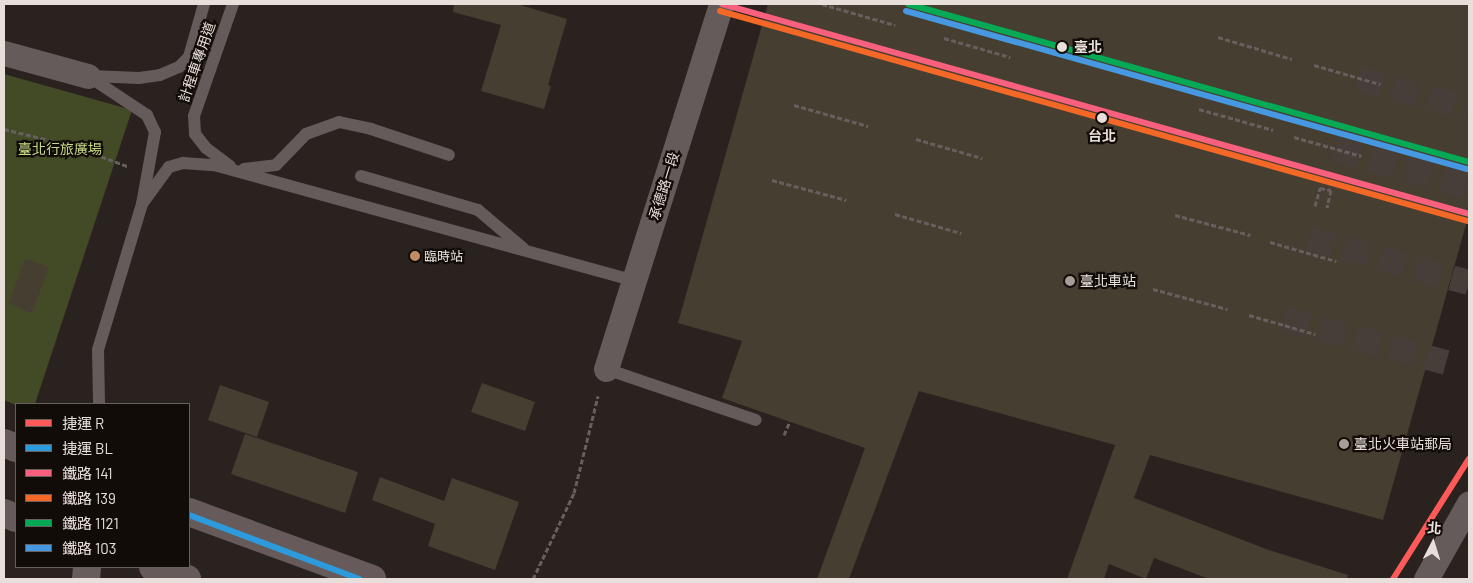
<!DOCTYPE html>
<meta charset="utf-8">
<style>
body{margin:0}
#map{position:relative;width:1473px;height:583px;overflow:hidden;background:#2a221e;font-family:Barlow,"Noto Sans TC",sans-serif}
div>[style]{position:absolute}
.green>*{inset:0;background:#434a26}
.building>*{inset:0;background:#463e31}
.street-tunnel>*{height:25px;margin-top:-12.5px;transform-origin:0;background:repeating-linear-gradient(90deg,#473e3a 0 25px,transparent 0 37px)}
.path>*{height:3px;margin-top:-1.5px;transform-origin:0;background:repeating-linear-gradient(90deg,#675f5e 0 5px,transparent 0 7.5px)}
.lane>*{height:12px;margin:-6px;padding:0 6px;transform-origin:6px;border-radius:6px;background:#645b5a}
.street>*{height:25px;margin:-12.5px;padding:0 12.5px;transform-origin:12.5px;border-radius:12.5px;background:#645b5a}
.secondary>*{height:28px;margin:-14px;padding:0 14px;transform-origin:14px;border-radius:14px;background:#675d5c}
.primary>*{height:28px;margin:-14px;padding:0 14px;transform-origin:14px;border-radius:14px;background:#665b5a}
.rail-1>*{height:6px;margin:-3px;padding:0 3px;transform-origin:3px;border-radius:3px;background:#f8607d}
.rail-2>*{height:6px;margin:-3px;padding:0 3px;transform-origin:3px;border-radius:3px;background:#f36827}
.rail-3>*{height:6px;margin:-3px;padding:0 3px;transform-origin:3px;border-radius:3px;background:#06aa56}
.rail-4>*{height:6px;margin:-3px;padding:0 3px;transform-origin:3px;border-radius:3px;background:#4699e1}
.metro-1>*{height:6px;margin:-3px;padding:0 3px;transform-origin:3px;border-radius:3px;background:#ff5a5a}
.metro-2>*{height:6px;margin:-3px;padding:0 3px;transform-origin:3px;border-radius:3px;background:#2d9bdb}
.dots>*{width:14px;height:14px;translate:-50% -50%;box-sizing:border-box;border:2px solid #120c08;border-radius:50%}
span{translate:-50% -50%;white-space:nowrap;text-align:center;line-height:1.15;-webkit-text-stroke:4.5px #120c08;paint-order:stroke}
.bus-label{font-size:13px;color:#e9dfda}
.left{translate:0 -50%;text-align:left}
.stop-label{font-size:14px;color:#e9dfda;font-weight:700}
.street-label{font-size:14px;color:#e9dfda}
.park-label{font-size:14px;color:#c6d985}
.poi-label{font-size:14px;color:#e9dfda}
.frame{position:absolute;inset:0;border:5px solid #e9dfda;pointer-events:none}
.legend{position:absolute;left:15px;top:403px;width:175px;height:165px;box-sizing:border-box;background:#120c08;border:1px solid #68605c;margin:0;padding:6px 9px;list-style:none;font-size:15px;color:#e9dfda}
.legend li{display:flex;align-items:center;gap:10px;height:25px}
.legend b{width:25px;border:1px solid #68605c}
.north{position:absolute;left:1408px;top:518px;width:50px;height:50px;-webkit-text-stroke:4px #120c08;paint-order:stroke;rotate:5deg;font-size:14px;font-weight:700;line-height:20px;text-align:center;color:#e9dfda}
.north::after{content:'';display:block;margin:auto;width:18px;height:22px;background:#e9dfda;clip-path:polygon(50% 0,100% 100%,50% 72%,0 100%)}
</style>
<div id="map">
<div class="green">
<div style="clip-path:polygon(4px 74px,132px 110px,35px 404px,16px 405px,4px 400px)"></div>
</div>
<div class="building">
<div style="clip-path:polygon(454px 4px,517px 4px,567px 19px,548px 85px,551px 86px,544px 109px,481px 91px,501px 25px,453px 12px)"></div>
<div style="clip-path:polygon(768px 4px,1469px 4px,1469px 214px,1383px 520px,1150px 455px,1134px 498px,1266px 549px,1348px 575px,1347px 579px,1209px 579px,1154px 558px,1146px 579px,1109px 564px,1104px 579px,1067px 579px,1115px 445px,919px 391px,849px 579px,817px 579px,865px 448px,722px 398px,742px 341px,678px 323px)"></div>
<div style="clip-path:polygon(25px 259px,49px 267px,32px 313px,9px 304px)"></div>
<div style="clip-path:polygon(482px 383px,535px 402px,525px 431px,471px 412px)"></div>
<div style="clip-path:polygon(220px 385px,269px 402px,257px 437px,208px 420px)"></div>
<div style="clip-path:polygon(245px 434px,358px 472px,345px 513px,231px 474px)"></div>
<div style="clip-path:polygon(380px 477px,444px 501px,452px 478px,519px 502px,495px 570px,428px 546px,435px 524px,372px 500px)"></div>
</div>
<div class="street-tunnel">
<div style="left:1358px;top:78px;width:115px;rotate:15.1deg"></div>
<div style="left:1335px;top:149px;width:139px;rotate:15.4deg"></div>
<div style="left:1309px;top:238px;width:166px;rotate:15.4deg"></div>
<div style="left:1284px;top:318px;width:168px;rotate:15.2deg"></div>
</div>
<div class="path">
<div style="left:822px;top:4px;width:76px;rotate:16deg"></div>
<div style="left:1218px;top:37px;width:77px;rotate:16.6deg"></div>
<div style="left:944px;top:38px;width:69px;rotate:16.1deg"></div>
<div style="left:1314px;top:65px;width:69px;rotate:16.1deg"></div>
<div style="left:794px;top:105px;width:77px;rotate:15.8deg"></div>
<div style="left:1199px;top:109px;width:77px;rotate:15.8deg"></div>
<div style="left:4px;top:129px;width:71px;rotate:13.8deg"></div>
<div style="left:73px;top:146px;width:58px;rotate:20.3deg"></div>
<div style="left:1294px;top:137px;width:70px;rotate:15.8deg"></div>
<div style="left:916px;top:139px;width:69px;rotate:16.1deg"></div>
<div style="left:772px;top:180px;width:77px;rotate:15.1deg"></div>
<div style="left:1315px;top:206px;width:19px;rotate:-74deg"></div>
<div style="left:1320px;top:188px;width:11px;rotate:10deg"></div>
<div style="left:1331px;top:190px;width:18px;rotate:103deg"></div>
<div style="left:895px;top:214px;width:69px;rotate:16.1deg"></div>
<div style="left:1175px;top:215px;width:78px;rotate:14.9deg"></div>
<div style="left:1270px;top:242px;width:69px;rotate:16.1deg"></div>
<div style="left:1153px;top:289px;width:77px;rotate:15.1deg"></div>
<div style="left:1249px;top:315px;width:69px;rotate:16.1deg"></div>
<div style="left:784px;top:435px;width:15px;rotate:-67deg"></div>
<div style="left:533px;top:579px;width:95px;rotate:-64.5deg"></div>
<div style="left:574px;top:493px;width:100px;rotate:-76.1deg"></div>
</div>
<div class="lane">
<div style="left:88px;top:76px;width:71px;rotate:33.5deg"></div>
<div style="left:147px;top:115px;width:19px;rotate:65deg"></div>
<div style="left:155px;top:132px;width:73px;rotate:100.2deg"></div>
<div style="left:142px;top:204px;width:152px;rotate:106.8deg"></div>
<div style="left:98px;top:350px;width:54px;rotate:88.9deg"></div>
<div style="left:91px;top:76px;width:48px;rotate:2.4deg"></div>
<div style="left:139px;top:78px;width:21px;rotate:-8deg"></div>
<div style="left:160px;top:75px;width:21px;rotate:-23deg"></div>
<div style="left:179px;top:67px;width:14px;rotate:-45deg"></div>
<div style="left:189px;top:57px;width:55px;rotate:-74.2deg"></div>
<div style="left:230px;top:166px;width:30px;rotate:-143deg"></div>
<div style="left:206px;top:148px;width:18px;rotate:-128deg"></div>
<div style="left:195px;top:134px;width:18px;rotate:-93deg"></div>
<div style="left:194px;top:116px;width:119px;rotate:-70.8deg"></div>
<div style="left:244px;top:169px;width:32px;rotate:-7deg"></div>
<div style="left:276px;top:165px;width:43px;rotate:-45.9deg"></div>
<div style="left:306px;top:134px;width:35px;rotate:-20deg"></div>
<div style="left:339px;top:122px;width:33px;rotate:12deg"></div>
<div style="left:371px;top:129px;width:82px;rotate:18.4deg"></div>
<div style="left:361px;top:176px;width:122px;rotate:16.2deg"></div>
<div style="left:478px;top:210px;width:59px;rotate:40.2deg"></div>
<div style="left:142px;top:204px;width:46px;rotate:-53.9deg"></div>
<div style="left:169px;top:167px;width:15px;rotate:-16deg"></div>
<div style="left:183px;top:163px;width:31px;rotate:4deg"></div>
<div style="left:214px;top:165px;width:436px;rotate:15.4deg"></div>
<div style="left:606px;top:369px;width:158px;rotate:18.8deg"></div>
</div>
<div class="street">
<div style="left:4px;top:53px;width:87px;rotate:15.3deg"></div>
<div style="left:606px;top:369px;width:383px;rotate:-72.5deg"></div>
<div style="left:1426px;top:579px;width:87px;rotate:-60.5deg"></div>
</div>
<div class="secondary">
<div style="left:86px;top:579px;width:12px;rotate:-85deg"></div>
</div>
<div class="primary">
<div style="left:4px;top:443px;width:13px;rotate:23deg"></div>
<div style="left:189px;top:512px;width:195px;rotate:20.1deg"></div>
<div style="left:4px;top:513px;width:13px;rotate:23deg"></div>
<div style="left:153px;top:567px;width:36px;rotate:19deg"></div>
</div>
<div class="rail-1">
<div style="left:722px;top:4px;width:776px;rotate:15.7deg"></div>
</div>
<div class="rail-2">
<div style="left:720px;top:11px;width:776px;rotate:15.7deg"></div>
</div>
<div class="rail-3">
<div style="left:908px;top:4px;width:583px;rotate:15.73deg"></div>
</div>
<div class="rail-4">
<div style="left:906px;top:11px;width:583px;rotate:15.73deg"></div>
</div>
<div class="metro-1">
<div style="left:1393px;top:579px;width:142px;rotate:-57.7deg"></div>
</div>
<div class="metro-2">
<div style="left:189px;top:515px;width:182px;rotate:20.6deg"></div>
</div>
<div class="dots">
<div style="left:1062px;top:47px;background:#e9dfda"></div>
<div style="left:1102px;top:118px;background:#e9dfda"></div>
<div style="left:415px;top:256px;background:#c18c65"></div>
<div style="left:1070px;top:281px;background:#a69d98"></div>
<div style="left:1344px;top:444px;background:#a69d98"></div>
</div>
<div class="bus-label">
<span class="left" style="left:424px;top:256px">臨時站</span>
</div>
<div class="stop-label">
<span class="left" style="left:1074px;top:47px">臺北</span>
<span style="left:1102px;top:136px">台北</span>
</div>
<div class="street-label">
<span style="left:197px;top:62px;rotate:-71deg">計程車專用道</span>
<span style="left:664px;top:186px;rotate:-73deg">承德路一段</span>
</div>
<div class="park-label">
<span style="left:60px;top:149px">臺北行旅廣場</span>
</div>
<div class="poi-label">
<span class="left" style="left:1080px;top:281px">臺北車站</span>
<span class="left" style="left:1354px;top:444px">臺北火車站郵局</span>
</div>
<div class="frame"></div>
<ul class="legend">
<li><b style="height:6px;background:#ff5a5a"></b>捷運 R</li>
<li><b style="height:6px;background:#2d9bdb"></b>捷運 BL</li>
<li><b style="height:6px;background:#f8607d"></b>鐵路 141</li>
<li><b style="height:6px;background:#f36827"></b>鐵路 139</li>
<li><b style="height:6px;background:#06aa56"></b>鐵路 1121</li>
<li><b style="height:6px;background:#4699e1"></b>鐵路 103</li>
</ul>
<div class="north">北</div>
</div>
